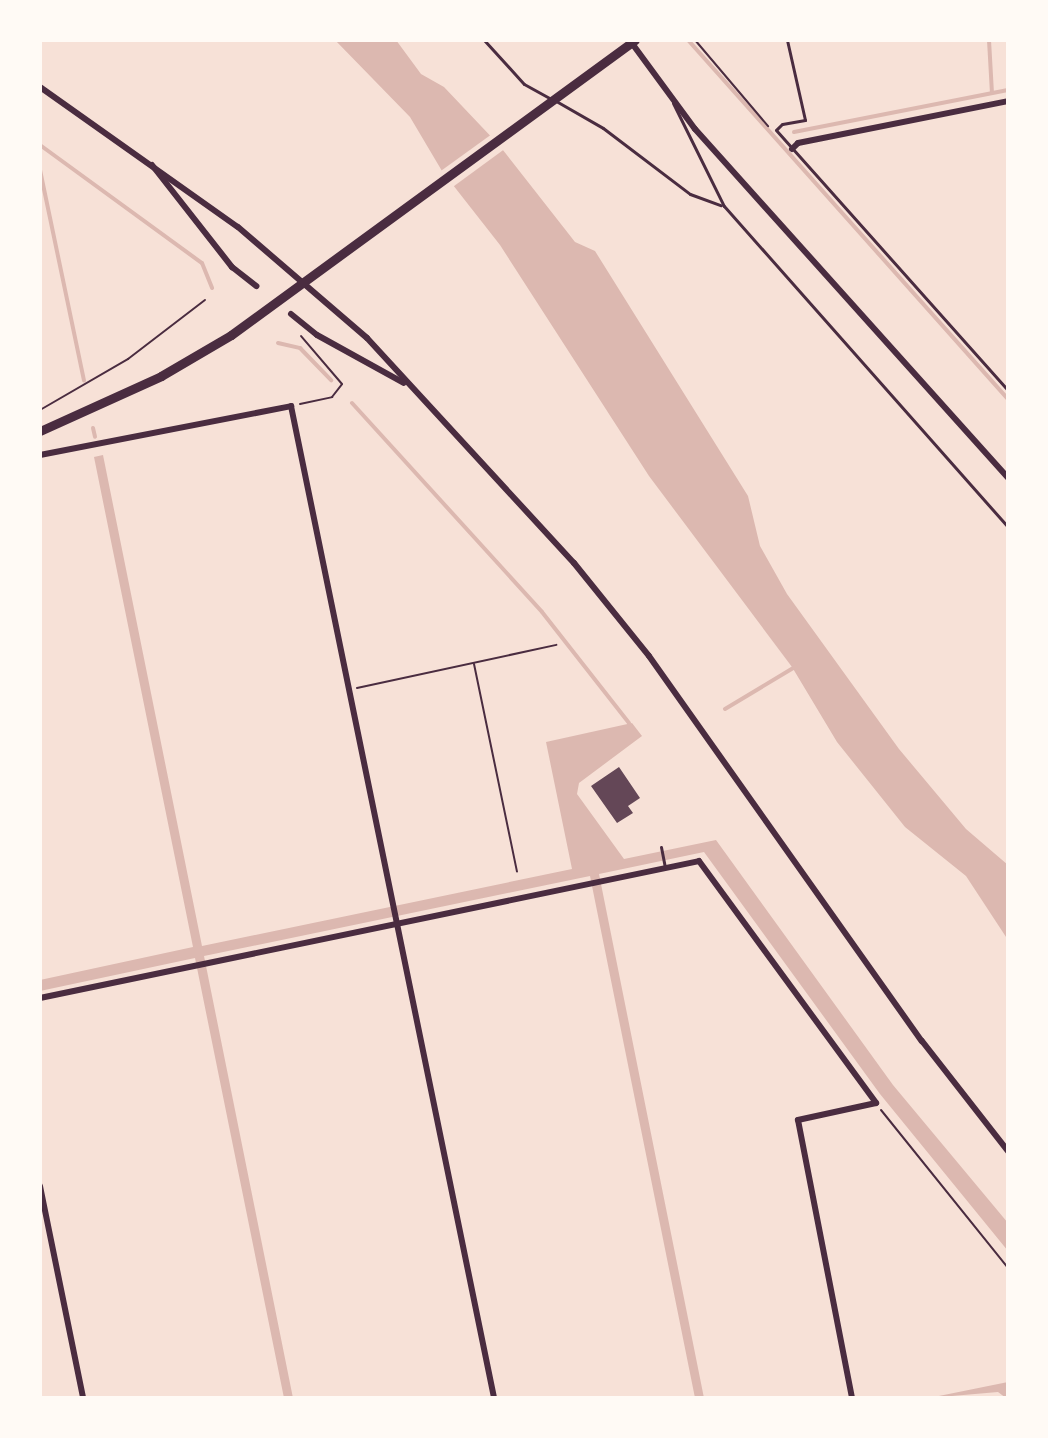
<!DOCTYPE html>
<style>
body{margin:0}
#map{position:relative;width:1048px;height:1438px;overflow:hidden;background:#f7e1d7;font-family:"Open Sans",sans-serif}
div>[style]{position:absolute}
.water>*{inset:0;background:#dcb8b0}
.pier>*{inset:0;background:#f7e1d7}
.stream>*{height:4px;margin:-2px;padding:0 2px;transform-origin:2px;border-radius:2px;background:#dcb8b0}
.building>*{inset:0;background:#644757}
.path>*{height:2px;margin:-1px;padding:0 1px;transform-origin:1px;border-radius:1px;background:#4a2c40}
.service>*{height:3px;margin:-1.5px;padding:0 1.5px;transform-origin:1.5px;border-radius:1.5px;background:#4a2c40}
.minor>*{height:6px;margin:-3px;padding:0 3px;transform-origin:3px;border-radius:3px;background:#4a2c40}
.secondary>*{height:9px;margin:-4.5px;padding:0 4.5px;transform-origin:4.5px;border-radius:4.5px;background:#4a2c40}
span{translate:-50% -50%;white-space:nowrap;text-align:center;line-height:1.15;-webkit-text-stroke:7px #fffaf5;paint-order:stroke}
.frame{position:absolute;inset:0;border:42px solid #fffaf5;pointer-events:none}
</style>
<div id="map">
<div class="water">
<div style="clip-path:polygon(335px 40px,396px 40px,421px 74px,444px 87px,499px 145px,575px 242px,595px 251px,748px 496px,760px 546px,787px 594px,899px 749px,966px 829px,1008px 865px,1008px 940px,966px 876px,905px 827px,837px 742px,792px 667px,649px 476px,500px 245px,442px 171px,410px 117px)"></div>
<div style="clip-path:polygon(103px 455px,202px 946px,572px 869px,546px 742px,632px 723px,642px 736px,579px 783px,577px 794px,624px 859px,716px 840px,893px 1085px,1008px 1223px,1008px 1251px,880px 1094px,704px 852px,599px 874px,704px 1398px,695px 1398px,590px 876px,204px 956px,293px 1398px,284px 1398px,195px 958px,40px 991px,40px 980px,193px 947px,94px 457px)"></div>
<div style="clip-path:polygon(1008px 1382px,1006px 1398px,998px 1392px,929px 1398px)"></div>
</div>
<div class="pier">
<div style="clip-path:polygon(492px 134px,506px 148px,450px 189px,438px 173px)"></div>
</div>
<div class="stream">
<div style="left:688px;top:40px;width:481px;rotate:48.3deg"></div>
<div style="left:989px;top:40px;width:53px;rotate:86.8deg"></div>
<div style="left:794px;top:132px;width:218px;rotate:-11.1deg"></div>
<div style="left:40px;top:145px;width:200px;rotate:36.1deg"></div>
<div style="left:202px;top:263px;width:27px;rotate:68deg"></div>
<div style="left:40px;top:170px;width:215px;rotate:78.2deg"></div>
<div style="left:278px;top:343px;width:23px;rotate:13deg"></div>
<div style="left:300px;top:348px;width:45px;rotate:45.9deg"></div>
<div style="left:352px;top:403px;width:282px;rotate:47.7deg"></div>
<div style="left:542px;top:612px;width:141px;rotate:51.9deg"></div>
<div style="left:93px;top:428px;width:9px;rotate:77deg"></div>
<div style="left:725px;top:709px;width:82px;rotate:-31deg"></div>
</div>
<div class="building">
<div style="clip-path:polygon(619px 767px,640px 798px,628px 806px,633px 813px,617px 823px,591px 786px)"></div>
</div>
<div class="path">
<div style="left:695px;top:40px;width:113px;rotate:49.7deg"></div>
<div style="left:300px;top:404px;width:33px;rotate:-12deg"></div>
<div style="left:332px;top:397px;width:16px;rotate:-52deg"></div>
<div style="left:342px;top:384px;width:63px;rotate:-130.5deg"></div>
<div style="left:40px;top:410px;width:102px;rotate:-30.1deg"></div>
<div style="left:128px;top:359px;width:97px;rotate:-37.5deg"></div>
<div style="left:474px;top:664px;width:212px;rotate:78.3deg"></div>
<div style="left:357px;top:688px;width:204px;rotate:-12.2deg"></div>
<div style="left:881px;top:1110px;width:203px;rotate:51.2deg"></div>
</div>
<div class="service">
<div style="left:484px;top:40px;width:59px;rotate:47.7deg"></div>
<div style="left:524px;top:84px;width:29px;rotate:29deg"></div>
<div style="left:787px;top:40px;width:82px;rotate:77.3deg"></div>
<div style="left:805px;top:120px;width:23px;rotate:170deg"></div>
<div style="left:782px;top:124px;width:8px;rotate:135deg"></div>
<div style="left:776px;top:130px;width:348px;rotate:48.3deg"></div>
<div style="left:556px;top:101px;width:54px;rotate:29.9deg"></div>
<div style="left:603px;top:128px;width:109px;rotate:37.2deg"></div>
<div style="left:690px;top:194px;width:33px;rotate:20deg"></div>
<div style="left:673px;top:103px;width:115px;rotate:63.7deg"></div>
<div style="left:724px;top:206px;width:429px;rotate:48.5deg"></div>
<div style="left:661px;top:847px;width:21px;rotate:79deg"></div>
</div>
<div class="minor">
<div style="left:631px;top:42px;width:108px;rotate:53.7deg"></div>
<div style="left:695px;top:129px;width:469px;rotate:48.1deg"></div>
<div style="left:40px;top:87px;width:242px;rotate:35.3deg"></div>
<div style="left:238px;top:227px;width:170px;rotate:40.7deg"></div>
<div style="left:367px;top:338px;width:306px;rotate:47.4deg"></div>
<div style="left:574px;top:563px;width:119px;rotate:51.1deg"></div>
<div style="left:649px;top:656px;width:472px;rotate:54.7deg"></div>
<div style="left:922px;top:1041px;width:140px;rotate:52deg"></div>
<div style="left:792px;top:149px;width:8px;rotate:-45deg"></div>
<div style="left:798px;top:143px;width:214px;rotate:-11.3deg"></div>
<div style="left:152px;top:165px;width:130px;rotate:51.9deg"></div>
<div style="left:232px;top:267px;width:31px;rotate:38deg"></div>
<div style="left:291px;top:314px;width:33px;rotate:39deg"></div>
<div style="left:317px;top:335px;width:99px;rotate:28.9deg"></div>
<div style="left:40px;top:455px;width:256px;rotate:-11deg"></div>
<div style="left:291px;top:406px;width:1013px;rotate:78.43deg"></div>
<div style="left:40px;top:998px;width:673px;rotate:-11.74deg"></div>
<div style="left:699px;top:861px;width:300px;rotate:53.8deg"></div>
<div style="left:876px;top:1103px;width:80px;rotate:167.7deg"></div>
<div style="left:798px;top:1120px;width:283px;rotate:79deg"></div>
<div style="left:40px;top:1186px;width:216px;rotate:78.5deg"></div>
</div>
<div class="secondary">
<div style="left:40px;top:431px;width:133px;rotate:-24.4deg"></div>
<div style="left:161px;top:376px;width:81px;rotate:-30.4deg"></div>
<div style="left:231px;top:335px;width:500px;rotate:-36.14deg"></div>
</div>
<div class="frame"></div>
</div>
